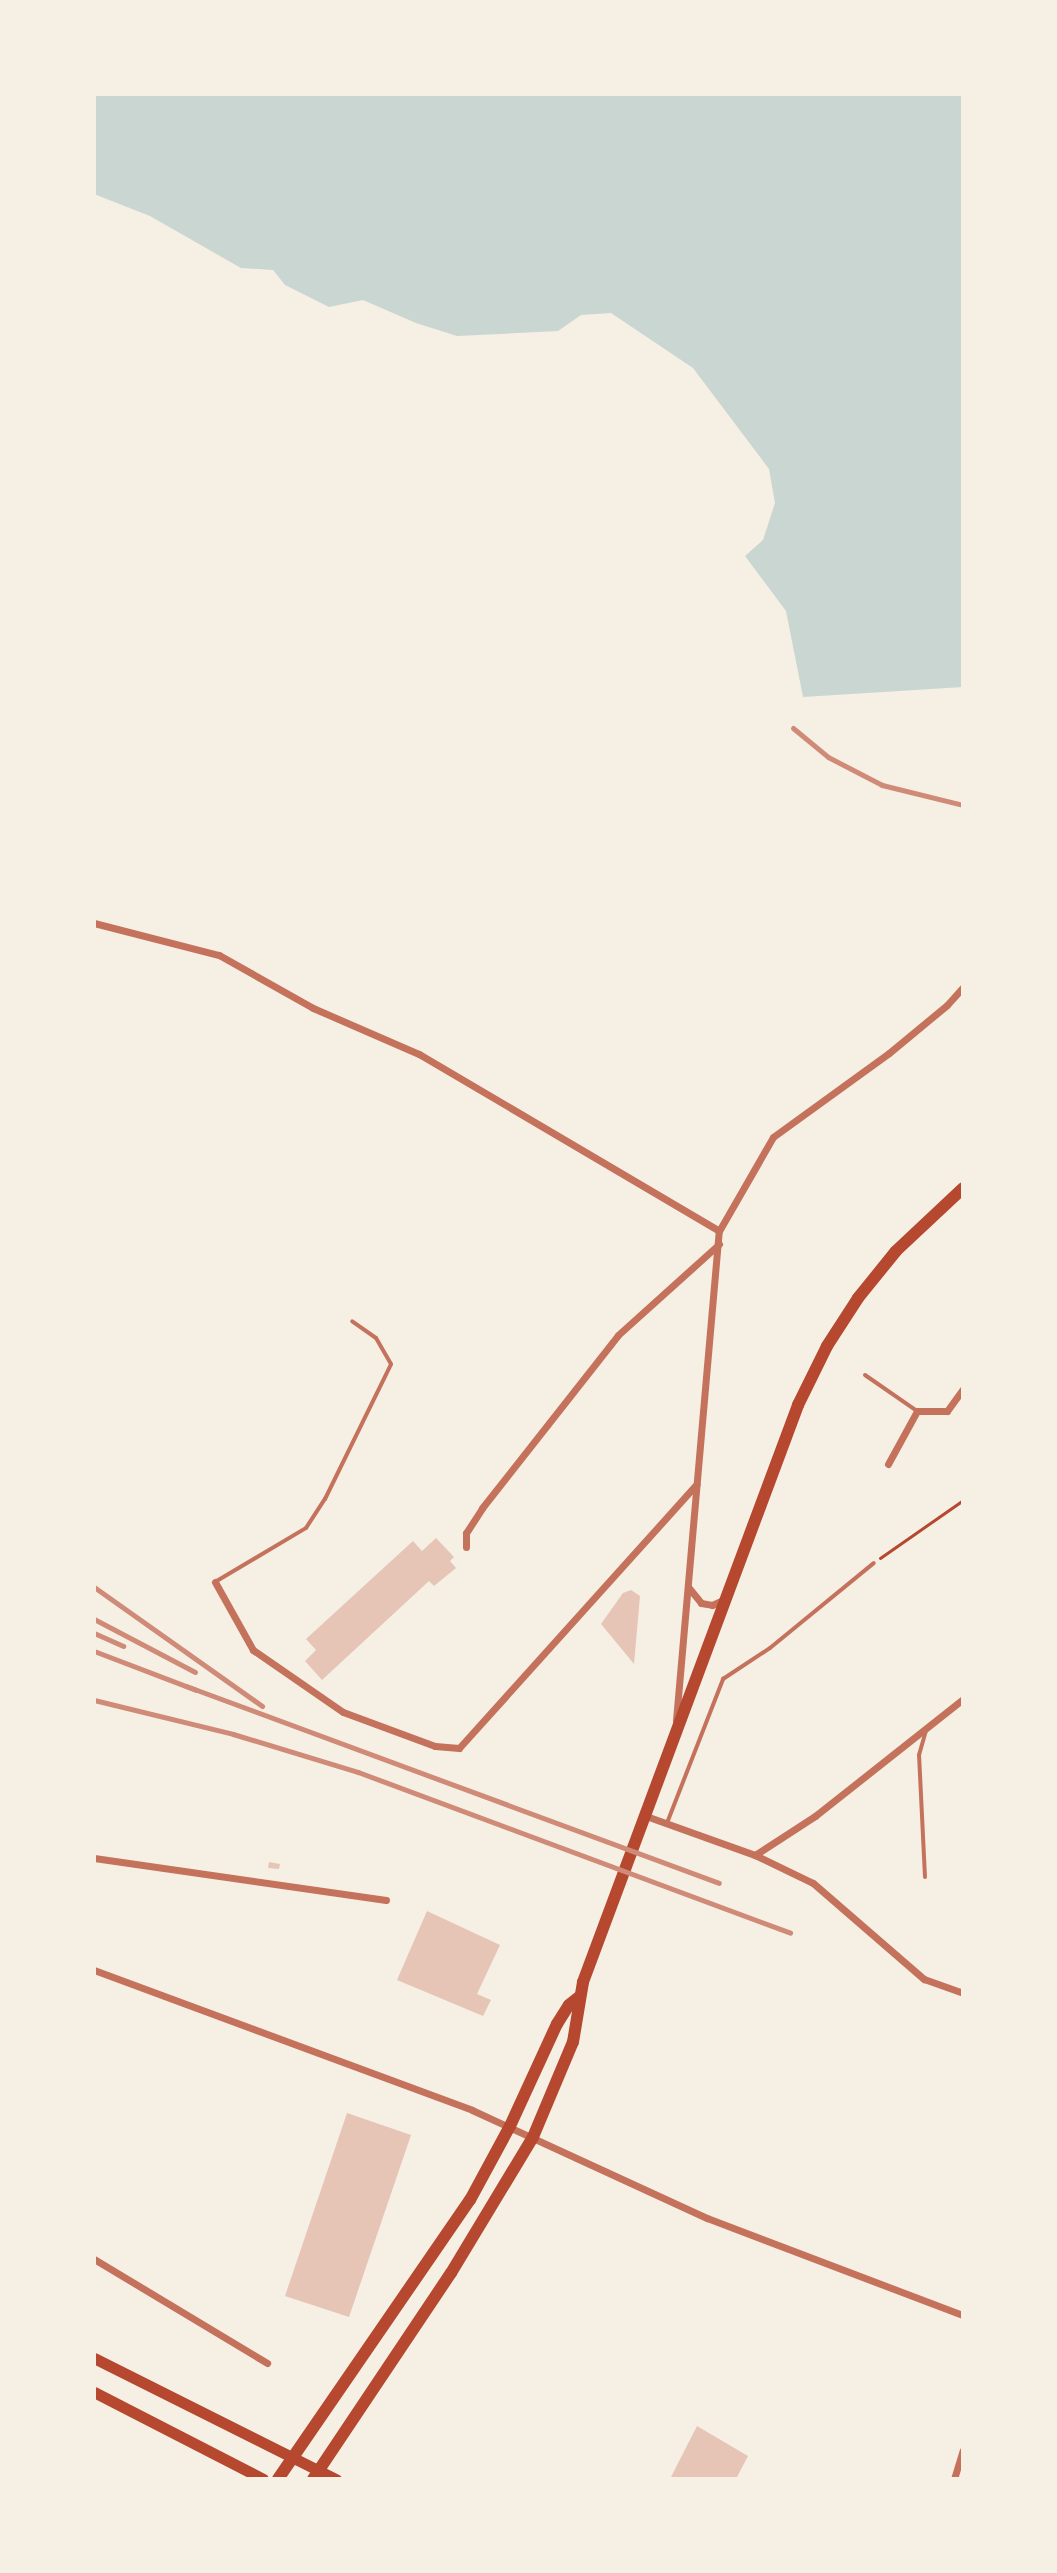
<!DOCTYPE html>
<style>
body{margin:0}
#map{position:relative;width:1057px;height:2573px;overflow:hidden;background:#f6efe4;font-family:Cabin,sans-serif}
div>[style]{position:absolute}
.water>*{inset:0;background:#c9d6d2}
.building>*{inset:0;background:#e6c5b7}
.path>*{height:3px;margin:-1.5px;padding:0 1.5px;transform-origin:1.5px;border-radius:1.5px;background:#b5482f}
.service>*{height:4px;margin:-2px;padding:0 2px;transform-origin:2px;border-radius:2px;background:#c5725c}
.minor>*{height:7px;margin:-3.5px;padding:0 3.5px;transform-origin:3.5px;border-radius:3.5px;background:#c5725c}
.secondary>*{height:11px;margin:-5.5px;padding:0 5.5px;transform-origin:5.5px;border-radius:5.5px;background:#b5482f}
.primary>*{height:12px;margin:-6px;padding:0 6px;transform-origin:6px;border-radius:6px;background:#b5482f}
.rail>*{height:5px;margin:-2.5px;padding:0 2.5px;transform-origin:2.5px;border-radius:2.5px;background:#cf8b77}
span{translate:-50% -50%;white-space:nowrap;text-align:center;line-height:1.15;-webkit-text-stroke:6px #f6efe4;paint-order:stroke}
.frame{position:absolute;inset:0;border:96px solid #f6efe4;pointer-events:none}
</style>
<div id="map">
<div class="water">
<div style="clip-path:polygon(94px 94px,963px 94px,963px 687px,803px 697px,786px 611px,745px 556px,763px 540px,775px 503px,769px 469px,693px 368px,611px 313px,581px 315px,558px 331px,457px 336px,416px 323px,363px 300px,329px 307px,285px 285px,273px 270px,241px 268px,150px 216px,94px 194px)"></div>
</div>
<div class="building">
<div style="clip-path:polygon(436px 1538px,454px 1557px,450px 1561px,456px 1568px,434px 1586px,429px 1581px,322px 1680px,305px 1661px,316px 1650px,306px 1639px,413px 1541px,422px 1551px)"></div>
<div style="clip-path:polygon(631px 1590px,640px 1596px,634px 1664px,601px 1624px,623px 1593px)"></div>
<div style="clip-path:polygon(269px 1862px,280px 1864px,279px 1869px,268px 1868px)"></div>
<div style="clip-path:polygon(427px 1911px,500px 1945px,477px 1994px,491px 2000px,483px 2016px,397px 1980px)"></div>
<div style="clip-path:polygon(347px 2113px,411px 2135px,349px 2317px,285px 2296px)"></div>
<div style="clip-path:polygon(697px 2426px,748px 2456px,736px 2479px,670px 2479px)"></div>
</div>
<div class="path">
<div style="left:880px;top:1558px;width:101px;rotate:-34.9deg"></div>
</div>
<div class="service">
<div style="left:865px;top:1375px;width:63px;rotate:34.7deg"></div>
<div style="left:215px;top:1582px;width:106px;rotate:-30.7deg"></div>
<div style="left:306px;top:1528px;width:35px;rotate:-57deg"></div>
<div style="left:325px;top:1499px;width:150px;rotate:-63.9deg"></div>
<div style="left:391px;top:1364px;width:30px;rotate:-120deg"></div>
<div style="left:376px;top:1338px;width:29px;rotate:-145deg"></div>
<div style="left:667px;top:1823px;width:155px;rotate:-68.7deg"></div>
<div style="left:723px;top:1679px;width:56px;rotate:-33.4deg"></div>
<div style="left:770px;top:1648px;width:134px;rotate:-39.3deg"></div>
<div style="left:925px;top:1877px;width:122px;rotate:-92.8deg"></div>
<div style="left:919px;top:1755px;width:26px;rotate:-74deg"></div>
</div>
<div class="minor">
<div style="left:94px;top:923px;width:129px;rotate:14.4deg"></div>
<div style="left:219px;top:955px;width:108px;rotate:29.4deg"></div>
<div style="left:313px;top:1008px;width:116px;rotate:23.5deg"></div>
<div style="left:419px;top:1054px;width:348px;rotate:30.5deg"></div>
<div style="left:888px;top:1464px;width:60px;rotate:-61.3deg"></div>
<div style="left:917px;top:1411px;width:30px"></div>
<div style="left:947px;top:1411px;width:27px;rotate:-54deg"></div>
<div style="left:466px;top:1547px;width:14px;rotate:-90deg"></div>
<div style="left:466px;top:1533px;width:30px;rotate:-57deg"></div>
<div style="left:482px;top:1508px;width:220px;rotate:-51.8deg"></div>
<div style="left:618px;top:1335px;width:136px;rotate:-42deg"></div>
<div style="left:215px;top:1582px;width:78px;rotate:60.8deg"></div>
<div style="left:253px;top:1650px;width:109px;rotate:34.6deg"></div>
<div style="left:343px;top:1712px;width:98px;rotate:20.3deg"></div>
<div style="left:435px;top:1746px;width:24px;rotate:5deg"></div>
<div style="left:459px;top:1748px;width:355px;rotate:-48deg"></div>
<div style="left:689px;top:1588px;width:19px;rotate:51deg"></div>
<div style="left:701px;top:1603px;width:11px;rotate:10deg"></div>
<div style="left:712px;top:1605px;width:14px;rotate:-25deg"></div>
<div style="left:676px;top:1720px;width:491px;rotate:-85deg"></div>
<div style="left:719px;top:1231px;width:108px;rotate:-60.1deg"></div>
<div style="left:773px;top:1137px;width:143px;rotate:-35.9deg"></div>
<div style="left:889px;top:1053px;width:75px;rotate:-39.6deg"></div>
<div style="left:947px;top:1005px;width:24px;rotate:-48deg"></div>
<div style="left:646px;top:1816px;width:116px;rotate:19.7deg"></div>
<div style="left:755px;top:1855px;width:64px;rotate:25.8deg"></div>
<div style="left:813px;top:1883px;width:147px;rotate:40.9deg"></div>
<div style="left:924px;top:1979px;width:41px;rotate:19.7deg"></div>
<div style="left:755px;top:1855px;width:72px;rotate:-33deg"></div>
<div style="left:815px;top:1816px;width:189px;rotate:-38.3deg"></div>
<div style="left:94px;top:1858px;width:295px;rotate:8.2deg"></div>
<div style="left:94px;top:1970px;width:403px;rotate:20.3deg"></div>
<div style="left:472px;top:2110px;width:259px;rotate:24.7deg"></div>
<div style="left:707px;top:2218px;width:274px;rotate:20.8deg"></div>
<div style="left:94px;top:2259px;width:202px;rotate:31deg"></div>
<div style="left:954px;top:2479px;width:30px;rotate:-73deg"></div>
</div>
<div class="secondary">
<div style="left:94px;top:2358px;width:271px;rotate:26.6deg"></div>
<div style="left:94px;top:2392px;width:190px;rotate:27.2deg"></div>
</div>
<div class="primary">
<div style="left:278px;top:2479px;width:339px;rotate:-55.5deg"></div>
<div style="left:470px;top:2200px;width:84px;rotate:-61.6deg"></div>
<div style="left:510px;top:2126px;width:112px;rotate:-65.3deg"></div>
<div style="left:557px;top:2024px;width:22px;rotate:-58deg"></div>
<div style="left:569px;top:2005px;width:13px;rotate:-39deg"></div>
<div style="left:313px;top:2479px;width:248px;rotate:-56.2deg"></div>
<div style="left:451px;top:2273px;width:159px;rotate:-58.9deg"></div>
<div style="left:533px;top:2137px;width:103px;rotate:-67.2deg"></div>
<div style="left:573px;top:2042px;width:61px;rotate:-80.5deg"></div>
<div style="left:583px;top:1982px;width:616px;rotate:-69.56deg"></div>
<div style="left:798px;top:1405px;width:66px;rotate:-63.8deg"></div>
<div style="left:827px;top:1346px;width:57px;rotate:-57.1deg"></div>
<div style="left:858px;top:1298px;width:60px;rotate:-51deg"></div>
<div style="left:896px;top:1251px;width:92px;rotate:-43.2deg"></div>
</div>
<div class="rail">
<div style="left:793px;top:728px;width:45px;rotate:39.6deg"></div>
<div style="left:828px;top:757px;width:61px;rotate:27.4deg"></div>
<div style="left:882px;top:785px;width:83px;rotate:13.9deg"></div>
<div style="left:94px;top:1587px;width:206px;rotate:35.3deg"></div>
<div style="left:94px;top:1619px;width:114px;rotate:27.7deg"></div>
<div style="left:94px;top:1633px;width:32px;rotate:24deg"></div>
<div style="left:94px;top:1651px;width:109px;rotate:20.9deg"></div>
<div style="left:186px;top:1686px;width:568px;rotate:20.28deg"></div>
<div style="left:94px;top:1700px;width:143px;rotate:13.7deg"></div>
<div style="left:233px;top:1734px;width:131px;rotate:16.9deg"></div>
<div style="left:358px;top:1772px;width:461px;rotate:20.4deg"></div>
</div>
<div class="frame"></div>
</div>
